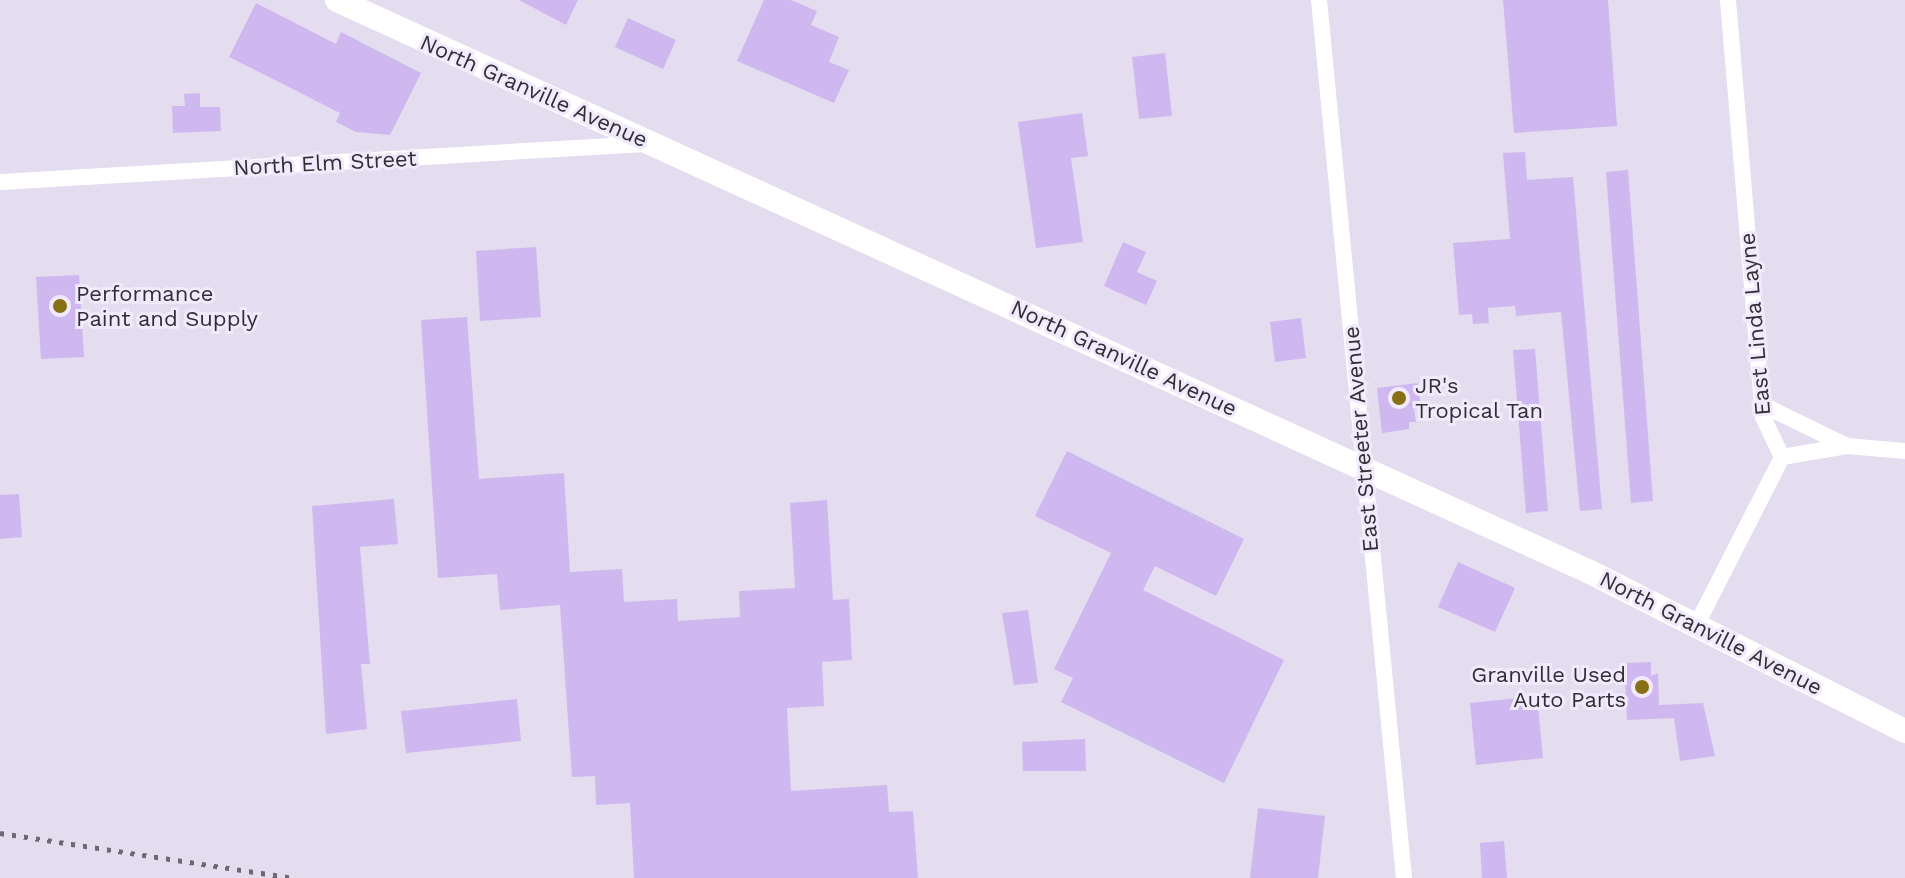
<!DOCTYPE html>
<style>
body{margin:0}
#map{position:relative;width:1905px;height:878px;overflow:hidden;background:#e4dcef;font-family:"Work Sans",sans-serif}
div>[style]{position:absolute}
.building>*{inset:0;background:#cfb8ef}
.minor>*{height:16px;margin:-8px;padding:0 8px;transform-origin:8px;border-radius:8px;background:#fff}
.secondary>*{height:24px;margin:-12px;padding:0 12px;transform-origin:12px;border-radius:12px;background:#fff}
.rail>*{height:5px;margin-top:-2.5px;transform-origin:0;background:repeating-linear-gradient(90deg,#6d6974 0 4px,transparent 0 12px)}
.dots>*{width:22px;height:22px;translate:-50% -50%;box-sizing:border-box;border:4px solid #f1eafd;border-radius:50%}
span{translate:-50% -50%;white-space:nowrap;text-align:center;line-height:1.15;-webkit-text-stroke:6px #f1eafd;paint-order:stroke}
.street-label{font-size:22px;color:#312e35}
.poi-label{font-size:22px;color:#312e35}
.left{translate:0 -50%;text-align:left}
.right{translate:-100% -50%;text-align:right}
</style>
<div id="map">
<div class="building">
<div style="clip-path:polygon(519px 0,578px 0,566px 25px)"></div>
<div style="clip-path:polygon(764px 0,791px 0,817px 11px,811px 25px,839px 37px,829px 62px,849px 70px,834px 103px,737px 61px)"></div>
<div style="clip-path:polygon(1503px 0,1608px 0,1617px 126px,1514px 133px)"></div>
<div style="clip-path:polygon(256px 3px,336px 44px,341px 32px,421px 73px,390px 135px,356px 132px,336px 122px,340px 113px,229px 57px)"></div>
<div style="clip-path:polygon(628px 18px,676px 40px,663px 69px,615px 47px)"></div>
<div style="clip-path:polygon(1165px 53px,1172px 116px,1139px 119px,1132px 57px)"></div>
<div style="clip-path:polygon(200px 93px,200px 107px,220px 107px,221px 131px,173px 133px,172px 106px,185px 106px,184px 94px)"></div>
<div style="clip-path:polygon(1082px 113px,1088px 156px,1071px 158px,1083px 242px,1036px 248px,1018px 122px)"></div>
<div style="clip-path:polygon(1525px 152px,1527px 180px,1573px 177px,1602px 509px,1580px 511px,1561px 312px,1516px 316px,1515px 306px,1488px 308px,1489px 323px,1473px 324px,1472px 314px,1459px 315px,1453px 243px,1510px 239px,1503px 153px)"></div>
<div style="clip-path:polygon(1628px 170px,1653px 501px,1631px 503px,1606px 172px)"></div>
<div style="clip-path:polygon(1123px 242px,1146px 252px,1137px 272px,1157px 281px,1146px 305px,1104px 286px)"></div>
<div style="clip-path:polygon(536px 247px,541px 317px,480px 321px,476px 251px)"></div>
<div style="clip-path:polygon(79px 275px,84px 357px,41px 359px,36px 277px)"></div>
<div style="clip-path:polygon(467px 317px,479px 479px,564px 473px,570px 572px,622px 569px,624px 602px,677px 599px,678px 621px,740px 617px,739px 591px,795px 588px,790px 503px,827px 500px,833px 600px,849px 599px,852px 660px,822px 662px,824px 706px,787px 708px,791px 791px,887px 785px,889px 812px,913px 811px,918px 878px,634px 878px,630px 803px,596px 805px,595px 776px,572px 777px,560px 605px,500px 610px,497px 574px,438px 578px,421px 320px)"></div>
<div style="clip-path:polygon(1301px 318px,1306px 358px,1275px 362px,1270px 322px)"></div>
<div style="clip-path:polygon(1535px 349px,1548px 511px,1526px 513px,1513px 350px)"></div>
<div style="clip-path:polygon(1418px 383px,1421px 409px,1414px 409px,1416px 422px,1409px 422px,1409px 429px,1382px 433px,1377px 388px)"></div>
<div style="clip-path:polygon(1067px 451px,1244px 539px,1216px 596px,1155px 566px,1143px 590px,1284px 660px,1224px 783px,1061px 702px,1073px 678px,1054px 669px,1111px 553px,1035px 516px)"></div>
<div style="clip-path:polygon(19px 494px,22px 537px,0 539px,0 495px)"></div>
<div style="clip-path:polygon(394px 499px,398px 544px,360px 547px,370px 664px,361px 664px,367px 729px,326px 734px,312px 506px)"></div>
<div style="clip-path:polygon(1458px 562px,1515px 588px,1495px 632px,1438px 607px)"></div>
<div style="clip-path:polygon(1028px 610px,1038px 683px,1014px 685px,1002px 613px)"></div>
<div style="clip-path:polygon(1651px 662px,1651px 676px,1658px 673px,1659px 705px,1703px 703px,1715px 756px,1680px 761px,1674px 718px,1627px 720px,1624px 663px)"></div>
<div style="clip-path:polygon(1537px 696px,1543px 758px,1476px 765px,1470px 703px)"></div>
<div style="clip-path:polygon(517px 699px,521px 741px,406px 753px,401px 711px)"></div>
<div style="clip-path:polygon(1085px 739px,1086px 771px,1023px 771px,1022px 742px)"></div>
<div style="clip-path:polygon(1258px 808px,1325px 816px,1318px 878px,1250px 878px)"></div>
<div style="clip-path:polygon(1504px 841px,1507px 878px,1482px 878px,1480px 843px)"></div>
</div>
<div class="minor">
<div style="left:1319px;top:0;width:882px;rotate:84.47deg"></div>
<div style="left:0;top:182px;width:646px;rotate:-3.37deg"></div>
<div style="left:1761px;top:404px;width:96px;rotate:26deg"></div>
<div style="left:1847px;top:446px;width:58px;rotate:4.9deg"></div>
<div style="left:1782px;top:457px;width:66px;rotate:-9.6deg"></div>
<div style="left:1697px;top:624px;width:187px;rotate:-63deg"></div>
<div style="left:1782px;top:457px;width:44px;rotate:-115.4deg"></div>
<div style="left:1763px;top:417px;width:418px;rotate:-94.8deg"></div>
</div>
<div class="secondary">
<div style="left:337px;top:0;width:1377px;rotate:24.54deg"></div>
<div style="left:1590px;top:572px;width:353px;rotate:26.8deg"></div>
</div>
<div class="rail">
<div style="left:0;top:833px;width:297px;rotate:8.7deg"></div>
</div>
<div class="dots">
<div style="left:60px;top:306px;background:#877011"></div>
<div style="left:1399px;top:398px;background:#877011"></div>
<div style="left:1642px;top:687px;background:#877011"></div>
</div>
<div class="street-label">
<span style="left:534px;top:91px;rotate:24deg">North Granville Avenue</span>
<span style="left:325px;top:163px;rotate:-3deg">North Elm Street</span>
<span style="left:1755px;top:324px;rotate:-95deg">East Linda Layne</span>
<span style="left:1124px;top:358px;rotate:25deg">North Granville Avenue</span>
<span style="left:1361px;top:439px;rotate:-95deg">East Streeter Avenue</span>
<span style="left:1711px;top:633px;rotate:27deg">North Granville Avenue</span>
</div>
<div class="poi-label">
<span class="left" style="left:76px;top:306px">Performance<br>Paint and Supply</span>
<span class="left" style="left:1415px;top:398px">JR's<br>Tropical Tan</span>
<span class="right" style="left:1626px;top:687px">Granville Used<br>Auto Parts</span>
</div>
</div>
